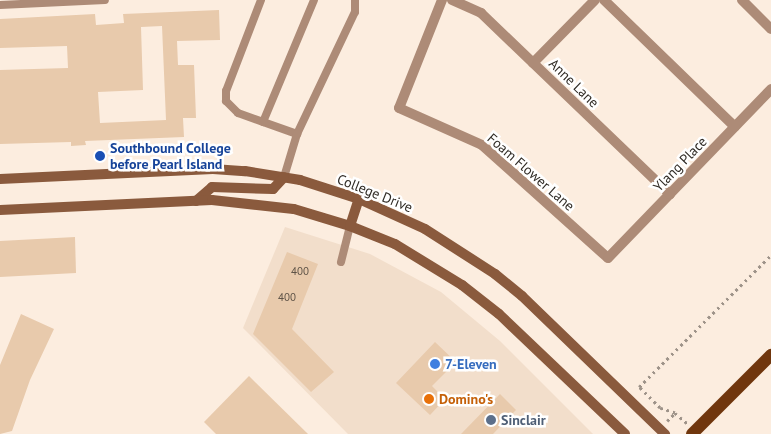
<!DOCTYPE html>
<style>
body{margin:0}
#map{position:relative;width:771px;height:434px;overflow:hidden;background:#fceddf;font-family:"PT Sans",sans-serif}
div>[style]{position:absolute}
.built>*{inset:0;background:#f2decb}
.building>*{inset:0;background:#e8caac}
.path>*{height:2.5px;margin-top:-1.25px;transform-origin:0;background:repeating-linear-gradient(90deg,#9e9389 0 2.5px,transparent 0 6.5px)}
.lane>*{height:8px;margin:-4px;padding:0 4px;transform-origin:4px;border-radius:4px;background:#ad8b77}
.street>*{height:10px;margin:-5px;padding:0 5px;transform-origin:5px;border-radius:5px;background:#ad8b77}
.secondary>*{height:10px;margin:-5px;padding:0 5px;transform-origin:5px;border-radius:5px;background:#8a5a3d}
.primary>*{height:12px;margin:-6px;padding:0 6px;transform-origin:6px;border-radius:6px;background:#70360d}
.dots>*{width:14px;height:14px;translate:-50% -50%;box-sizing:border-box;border:2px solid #fff;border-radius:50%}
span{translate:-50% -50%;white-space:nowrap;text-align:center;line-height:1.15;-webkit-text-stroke:5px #fff;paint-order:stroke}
.number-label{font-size:11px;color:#5d5246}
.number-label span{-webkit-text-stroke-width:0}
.street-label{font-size:14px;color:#2f2a24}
.transit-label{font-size:14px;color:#164399;font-weight:700}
.left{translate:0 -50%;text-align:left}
.shop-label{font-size:14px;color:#366cbe;font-weight:700}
.food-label{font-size:14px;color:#c56008;font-weight:700}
.service-label{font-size:14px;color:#4e5e75;font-weight:700}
</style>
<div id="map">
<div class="built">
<div style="clip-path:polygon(285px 227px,370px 254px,441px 292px,500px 341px,593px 434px,348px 434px,243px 328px)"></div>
</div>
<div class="building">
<div style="clip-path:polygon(evenodd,219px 10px,220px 40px,177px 41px,178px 65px,194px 65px,196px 118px,183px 118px,184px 137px,85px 141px,86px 145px,71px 146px,71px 142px,0 144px,0 70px,68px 68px,67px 46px,0 48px,0 19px,95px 14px,96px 25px,124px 23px,123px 14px,219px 10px,162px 26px,166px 120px,100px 123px,98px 92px,143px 90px,141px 27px,162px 26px)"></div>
<div style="clip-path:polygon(75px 237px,76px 273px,0 277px,0 241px)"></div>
<div style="clip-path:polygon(287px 252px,318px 264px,292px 329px,334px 372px,311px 392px,253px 334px)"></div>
<div style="clip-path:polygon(21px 314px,54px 329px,30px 380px,12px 431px,0 434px,0 365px)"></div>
<div style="clip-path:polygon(435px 342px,456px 362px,432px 386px,445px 399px,430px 415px,396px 383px)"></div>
<div style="clip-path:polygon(249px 376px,308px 434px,216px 434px,204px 422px)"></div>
<div style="clip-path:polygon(500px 394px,516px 410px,493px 434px,461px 434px)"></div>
</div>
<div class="path">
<div style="left:675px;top:413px;width:16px;rotate:40deg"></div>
<div style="left:667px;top:421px;width:11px;rotate:-45deg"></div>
<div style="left:675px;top:413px;width:16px;rotate:-162deg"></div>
<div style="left:660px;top:408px;width:30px;rotate:-135deg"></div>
<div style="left:639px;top:387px;width:187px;rotate:-45deg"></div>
</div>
<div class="lane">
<div style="left:261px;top:0;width:97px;rotate:111deg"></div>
<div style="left:226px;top:91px;width:10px;rotate:90deg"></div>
<div style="left:226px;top:101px;width:17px;rotate:45deg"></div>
<div style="left:238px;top:113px;width:63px;rotate:19.6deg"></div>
<div style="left:297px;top:134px;width:45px;rotate:106.8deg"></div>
<div style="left:0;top:5px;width:105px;rotate:-2.7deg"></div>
<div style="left:263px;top:122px;width:132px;rotate:-67.3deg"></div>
<div style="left:297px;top:134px;width:135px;rotate:-64.6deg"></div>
<div style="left:355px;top:12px;width:12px;rotate:-90deg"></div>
<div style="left:341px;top:262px;width:37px;rotate:-76deg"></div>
</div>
<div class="street">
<div style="left:442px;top:0;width:116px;rotate:111.7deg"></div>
<div style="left:399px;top:108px;width:91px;rotate:24deg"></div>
<div style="left:482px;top:145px;width:169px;rotate:41.9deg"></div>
<div style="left:608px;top:258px;width:235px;rotate:-46deg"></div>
<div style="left:452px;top:0;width:32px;rotate:24deg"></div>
<div style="left:481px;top:13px;width:262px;rotate:43.8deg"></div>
<div style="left:604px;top:0;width:182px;rotate:44.1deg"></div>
<div style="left:742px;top:0;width:41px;rotate:45deg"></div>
<div style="left:533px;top:63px;width:88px;rotate:-45.5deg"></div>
</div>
<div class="secondary">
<div style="left:0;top:179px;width:213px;rotate:-2.7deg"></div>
<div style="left:213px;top:169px;width:32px;rotate:4deg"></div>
<div style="left:245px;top:171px;width:56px;rotate:9.3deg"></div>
<div style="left:300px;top:180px;width:62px;rotate:17.9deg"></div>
<div style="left:359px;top:199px;width:72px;rotate:24.4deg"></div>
<div style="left:425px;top:229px;width:83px;rotate:32.7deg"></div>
<div style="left:495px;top:274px;width:35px;rotate:39deg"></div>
<div style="left:522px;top:296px;width:199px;rotate:44deg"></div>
<div style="left:196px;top:201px;width:21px;rotate:-41deg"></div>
<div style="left:212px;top:187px;width:61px;rotate:1.9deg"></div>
<div style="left:273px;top:189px;width:16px;rotate:-47deg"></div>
<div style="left:0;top:210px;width:212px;rotate:-2.7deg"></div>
<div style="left:212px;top:200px;width:82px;rotate:6.3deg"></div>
<div style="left:294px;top:209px;width:59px;rotate:16.9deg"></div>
<div style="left:350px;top:226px;width:48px;rotate:21.8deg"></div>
<div style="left:395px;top:244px;width:79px;rotate:31.5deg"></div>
<div style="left:462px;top:285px;width:47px;rotate:38.1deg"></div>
<div style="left:499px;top:314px;width:174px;rotate:43.6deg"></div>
<div style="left:350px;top:226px;width:28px;rotate:-72deg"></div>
</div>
<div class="primary">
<div style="left:692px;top:434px;width:112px;rotate:-45deg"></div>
</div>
<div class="dots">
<div style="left:100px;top:156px;background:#1a4fb4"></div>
<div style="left:435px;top:364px;background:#3f7fe0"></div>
<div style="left:429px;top:399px;background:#e8710a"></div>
<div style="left:491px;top:420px;background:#5c6f8a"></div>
</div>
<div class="number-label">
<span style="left:300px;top:271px">400</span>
<span style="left:287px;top:297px">400</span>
</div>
<div class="street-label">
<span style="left:574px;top:83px;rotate:44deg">Anne Lane</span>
<span style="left:680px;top:164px;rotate:-46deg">Ylang Place</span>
<span style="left:531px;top:172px;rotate:41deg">Foam Flower Lane</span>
<span style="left:375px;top:193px;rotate:22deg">College Drive</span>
</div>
<div class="transit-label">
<span class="left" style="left:110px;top:156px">Southbound College<br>before Pearl Island</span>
</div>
<div class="shop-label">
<span class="left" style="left:445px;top:364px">7-Eleven</span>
</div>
<div class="food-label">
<span class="left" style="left:439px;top:399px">Domino's</span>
</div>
<div class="service-label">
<span class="left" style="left:501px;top:420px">Sinclair</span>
</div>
</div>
